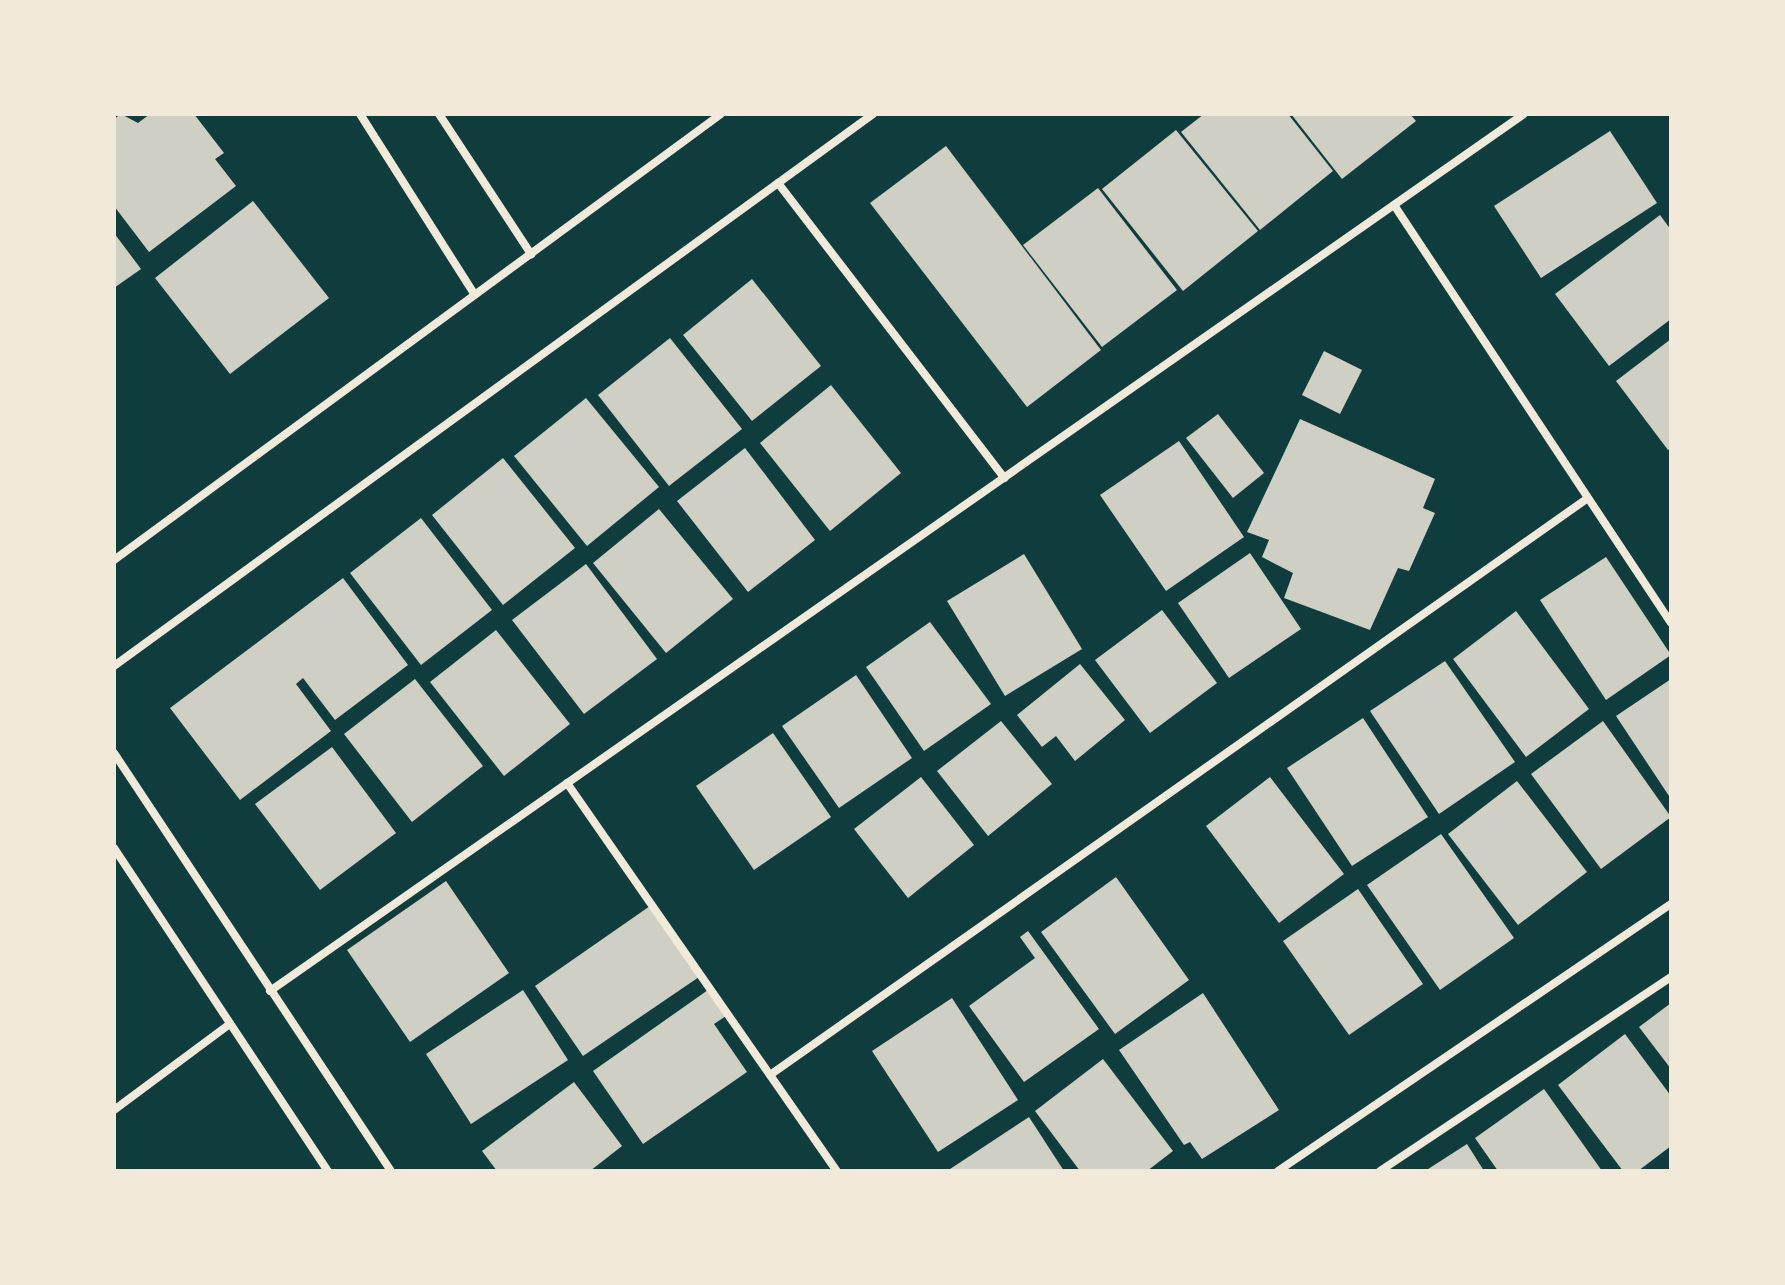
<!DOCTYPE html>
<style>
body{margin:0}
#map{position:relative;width:1785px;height:1285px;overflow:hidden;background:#0f3d3e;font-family:"Varela Round",sans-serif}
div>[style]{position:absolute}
.building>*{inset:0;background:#cfcfc3}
.minor>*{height:8px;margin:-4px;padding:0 4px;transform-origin:4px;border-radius:4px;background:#f1e9da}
span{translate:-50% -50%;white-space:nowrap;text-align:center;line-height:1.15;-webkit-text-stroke:8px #f1e9da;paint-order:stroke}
.frame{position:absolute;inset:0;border:116px solid #f1e9da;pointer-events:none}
</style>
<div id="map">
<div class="building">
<div style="clip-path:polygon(121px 114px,138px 123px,150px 114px,194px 114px,224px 153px,215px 159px,236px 186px,149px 252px,114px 206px,114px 119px)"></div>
<div style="clip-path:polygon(1204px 114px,1288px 114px,1333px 171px,1260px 230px,1181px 132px)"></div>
<div style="clip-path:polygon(1291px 114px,1410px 114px,1416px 121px,1342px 179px)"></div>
<div style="clip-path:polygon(1176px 130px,1258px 231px,1183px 291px,1102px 189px)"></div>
<div style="clip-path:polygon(1610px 131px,1657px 203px,1541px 278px,1494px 206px)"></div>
<div style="clip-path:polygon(946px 146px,1101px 350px,1027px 407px,870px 203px)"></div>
<div style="clip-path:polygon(1098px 188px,1177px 290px,1102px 347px,1023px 245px)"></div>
<div style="clip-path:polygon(253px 201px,329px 298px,230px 374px,155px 278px)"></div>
<div style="clip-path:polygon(1660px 215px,1671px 230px,1671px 319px,1609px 366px,1555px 294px)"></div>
<div style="clip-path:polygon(114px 233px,141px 269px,114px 288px)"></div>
<div style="clip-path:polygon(752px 279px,821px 366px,752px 421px,683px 335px)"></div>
<div style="clip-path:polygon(670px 338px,742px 429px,669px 486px,598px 395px)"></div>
<div style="clip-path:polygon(1671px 339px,1671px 448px,1668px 450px,1616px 381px)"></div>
<div style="clip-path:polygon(1324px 351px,1362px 370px,1340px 414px,1302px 395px)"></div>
<div style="clip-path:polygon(831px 385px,901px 473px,830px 531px,760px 443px)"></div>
<div style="clip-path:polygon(586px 398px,659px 487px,587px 546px,514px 456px)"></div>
<div style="clip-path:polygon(1218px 414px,1264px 473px,1233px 498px,1186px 438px)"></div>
<div style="clip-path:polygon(1300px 419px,1435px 479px,1423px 508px,1435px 513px,1409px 571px,1398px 568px,1370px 630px,1284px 598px,1293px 573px,1262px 557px,1269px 540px,1247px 532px)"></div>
<div style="clip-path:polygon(1179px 441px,1244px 537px,1166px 591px,1100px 495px)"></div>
<div style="clip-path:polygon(745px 448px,815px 540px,748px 592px,677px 501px)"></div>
<div style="clip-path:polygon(503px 458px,575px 548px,503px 605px,432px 515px)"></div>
<div style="clip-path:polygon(659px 509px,733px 599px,666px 653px,593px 563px)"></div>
<div style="clip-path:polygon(421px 518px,492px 610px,421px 665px,350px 573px)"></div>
<div style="clip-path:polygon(1250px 553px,1301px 629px,1229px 678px,1178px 603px)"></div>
<div style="clip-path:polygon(1024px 554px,1082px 649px,1005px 696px,947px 601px)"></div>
<div style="clip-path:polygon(1606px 557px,1671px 655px,1606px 700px,1540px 600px)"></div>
<div style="clip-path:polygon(586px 564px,657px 659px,584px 714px,512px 620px)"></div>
<div style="clip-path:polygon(343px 578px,408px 665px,335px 720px,303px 678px,296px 684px,331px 731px,240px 800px,170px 708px)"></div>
<div style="clip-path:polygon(1162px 610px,1217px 683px,1150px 733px,1095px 660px)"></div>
<div style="clip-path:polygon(1516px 611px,1589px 709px,1526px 757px,1453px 659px)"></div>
<div style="clip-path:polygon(930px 622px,991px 704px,924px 751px,866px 667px)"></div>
<div style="clip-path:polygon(496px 630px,570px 724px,504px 776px,430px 682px)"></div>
<div style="clip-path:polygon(1445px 661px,1515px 762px,1439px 814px,1370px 711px)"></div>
<div style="clip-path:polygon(1080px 664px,1125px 720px,1075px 761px,1056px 736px,1042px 747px,1017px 715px)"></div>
<div style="clip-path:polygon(856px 675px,912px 758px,839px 808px,782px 726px)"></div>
<div style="clip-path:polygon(415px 679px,483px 766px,412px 822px,344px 734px)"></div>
<div style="clip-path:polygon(1671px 679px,1671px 799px,1616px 716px)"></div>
<div style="clip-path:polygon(1363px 718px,1428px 817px,1352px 866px,1287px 768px)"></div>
<div style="clip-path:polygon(1001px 721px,1052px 784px,988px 836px,937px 771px)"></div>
<div style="clip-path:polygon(1603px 721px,1671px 817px,1601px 869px,1531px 774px)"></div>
<div style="clip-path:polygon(773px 733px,831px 817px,754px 870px,696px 786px)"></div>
<div style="clip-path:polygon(332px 747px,396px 833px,320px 890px,255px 804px)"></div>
<div style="clip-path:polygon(921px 777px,974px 845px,908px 898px,854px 829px)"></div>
<div style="clip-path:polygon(1270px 777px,1344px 874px,1279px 923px,1206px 826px)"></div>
<div style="clip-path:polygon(1517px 781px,1587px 872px,1518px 925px,1448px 834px)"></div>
<div style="clip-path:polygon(1441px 834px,1514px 938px,1440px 990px,1367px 885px)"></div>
<div style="clip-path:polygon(1116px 877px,1189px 980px,1115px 1034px,1041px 932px)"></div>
<div style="clip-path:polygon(446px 881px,509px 973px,410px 1042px,347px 950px)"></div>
<div style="clip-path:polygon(1358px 889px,1423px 984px,1349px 1035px,1283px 941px)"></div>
<div style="clip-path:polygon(650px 906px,699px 977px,583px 1056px,535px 986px)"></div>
<div style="clip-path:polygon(1028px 931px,1099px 1029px,1024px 1082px,969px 1006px,1035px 958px,1020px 937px)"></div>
<div style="clip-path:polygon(523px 990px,568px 1060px,471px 1124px,426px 1054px)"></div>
<div style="clip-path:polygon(708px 990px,726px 1016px,714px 1024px,747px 1072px,643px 1144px,593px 1071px)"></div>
<div style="clip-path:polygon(1203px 993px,1279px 1110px,1202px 1159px,1190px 1142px,1184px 1145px,1119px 1050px)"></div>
<div style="clip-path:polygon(952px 998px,1018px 1100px,938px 1152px,872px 1051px)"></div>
<div style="clip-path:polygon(1671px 1003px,1671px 1069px,1639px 1027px)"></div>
<div style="clip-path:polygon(1625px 1034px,1671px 1096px,1671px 1146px,1638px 1171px,1623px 1171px,1558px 1085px)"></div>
<div style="clip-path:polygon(1103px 1059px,1173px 1151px,1147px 1171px,1080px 1171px,1035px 1111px)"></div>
<div style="clip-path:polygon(574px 1082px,622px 1146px,590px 1171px,497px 1171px,482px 1151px)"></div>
<div style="clip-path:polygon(1544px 1089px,1602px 1171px,1498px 1171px,1475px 1138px)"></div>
<div style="clip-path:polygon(1029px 1117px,1064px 1171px,947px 1171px)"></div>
<div style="clip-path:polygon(1467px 1144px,1484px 1171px,1425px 1171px)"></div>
</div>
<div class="minor">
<div style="left:360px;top:114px;width:214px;rotate:57.6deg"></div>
<div style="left:439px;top:114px;width:168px;rotate:56.7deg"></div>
<div style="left:778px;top:183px;width:372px;rotate:52.5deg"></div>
<div style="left:1394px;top:205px;width:501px;rotate:56.47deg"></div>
<div style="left:114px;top:560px;width:753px;rotate:-36.31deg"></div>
<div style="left:114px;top:666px;width:939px;rotate:-36.03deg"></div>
<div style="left:114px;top:753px;width:501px;rotate:56.47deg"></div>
<div style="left:567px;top:783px;width:473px;rotate:55.2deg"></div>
<div style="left:114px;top:848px;width:387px;rotate:56.5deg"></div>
<div style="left:270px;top:991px;width:1530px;rotate:-34.97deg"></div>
<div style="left:770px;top:1075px;width:1001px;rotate:-35.2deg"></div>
<div style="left:114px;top:1110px;width:144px;rotate:-36.6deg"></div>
<div style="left:1278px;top:1171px;width:475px;rotate:-34.2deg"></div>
<div style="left:1380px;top:1171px;width:350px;rotate:-33.7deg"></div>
</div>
<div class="frame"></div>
</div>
